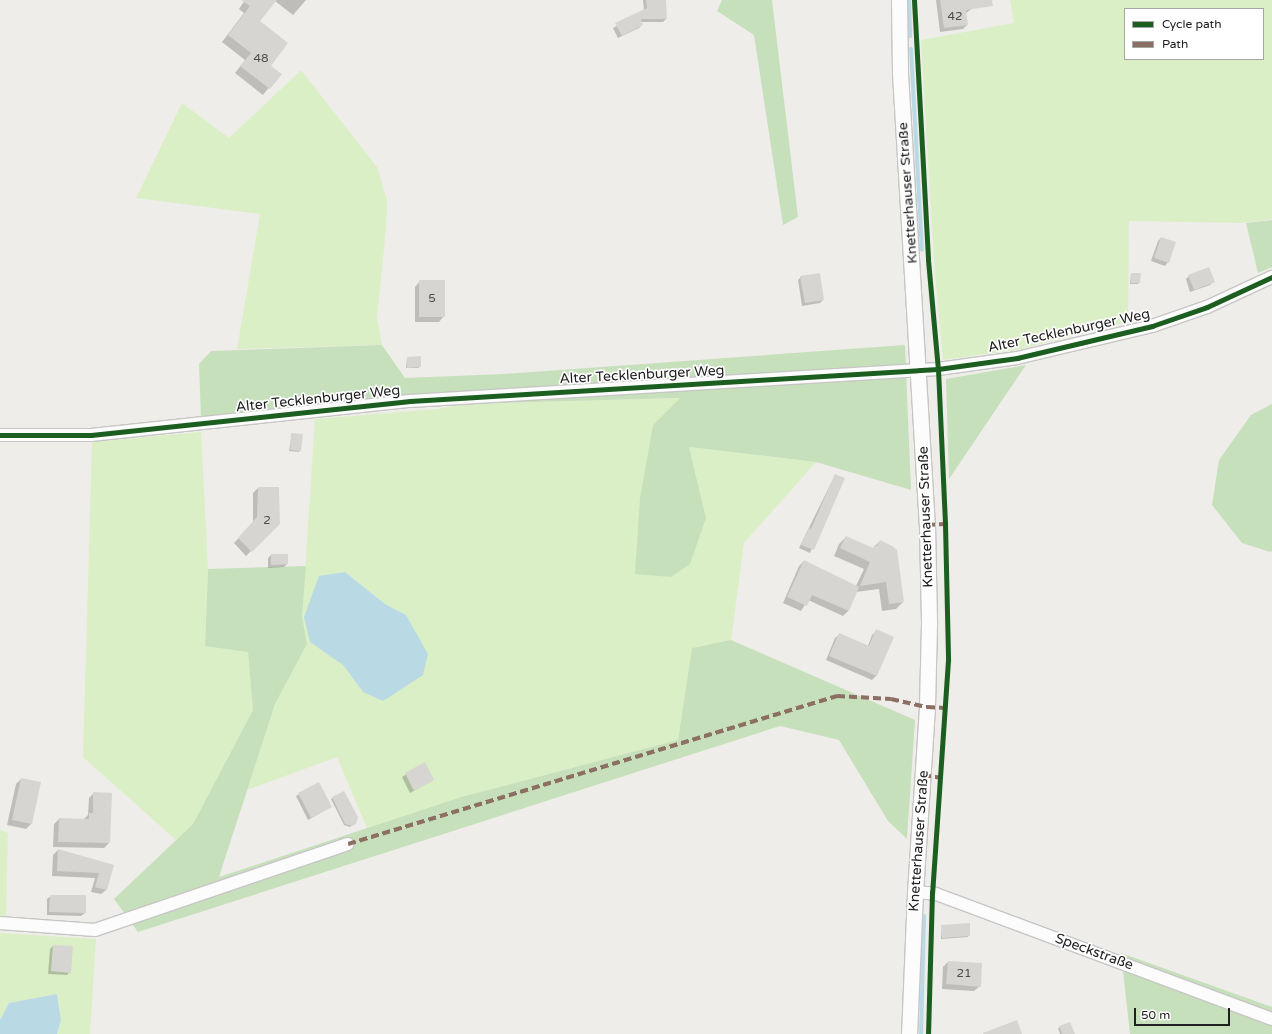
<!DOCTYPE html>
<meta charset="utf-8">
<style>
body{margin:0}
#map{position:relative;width:1272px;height:1034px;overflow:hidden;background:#efede9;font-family:"Varela Round",sans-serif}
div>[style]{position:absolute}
.grass>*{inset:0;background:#daefc5}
.forest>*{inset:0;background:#c7e0bc}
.water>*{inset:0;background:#b9dae5}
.shadow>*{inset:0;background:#0003}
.stream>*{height:4px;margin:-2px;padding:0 2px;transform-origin:2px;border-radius:2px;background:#b9dae5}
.building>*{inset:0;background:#d7d5d1}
.roads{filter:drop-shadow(1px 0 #c7c6c5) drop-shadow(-1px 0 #c7c6c5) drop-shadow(0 1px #c7c6c5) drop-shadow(0 -1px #c7c6c5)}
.minor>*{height:12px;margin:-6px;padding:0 6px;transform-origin:6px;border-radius:6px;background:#fdfcfc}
.tertiary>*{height:15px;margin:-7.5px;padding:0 7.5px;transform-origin:7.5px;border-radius:7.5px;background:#fdfcfc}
.quiet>*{height:4px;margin-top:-2px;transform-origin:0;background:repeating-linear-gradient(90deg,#8d6e63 0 8px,transparent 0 12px)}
.cycleway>*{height:5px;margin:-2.5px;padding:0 2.5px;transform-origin:2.5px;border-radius:2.5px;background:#1b5e20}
span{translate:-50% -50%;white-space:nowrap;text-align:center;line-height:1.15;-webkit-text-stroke:3.5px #fff;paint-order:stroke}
.number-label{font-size:12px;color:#4e4d4c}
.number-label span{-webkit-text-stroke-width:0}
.street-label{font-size:14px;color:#202020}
.legend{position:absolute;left:1124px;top:8px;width:140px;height:52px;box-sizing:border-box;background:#fff;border:1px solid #a6a6a6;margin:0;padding:5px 7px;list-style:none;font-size:12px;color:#202020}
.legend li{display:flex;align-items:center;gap:8px;height:20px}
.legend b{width:20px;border:1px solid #a6a6a6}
.scale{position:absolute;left:1134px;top:1008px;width:96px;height:18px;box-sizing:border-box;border:2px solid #202020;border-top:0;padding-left:5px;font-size:12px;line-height:14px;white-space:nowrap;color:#202020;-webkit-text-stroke:3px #fff;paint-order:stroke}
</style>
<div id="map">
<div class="grass">
<div style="clip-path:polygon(evenodd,1010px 0,1272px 0,1272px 219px,1241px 223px,1129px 221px,1128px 322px,1020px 349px,943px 360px,934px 262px,921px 40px,1014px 23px,1010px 0,1125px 9px,1263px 9px,1263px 59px,1125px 59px,1125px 9px)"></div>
<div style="clip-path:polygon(301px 70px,377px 167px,387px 200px,386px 230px,377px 317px,382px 345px,237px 349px,260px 214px,136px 198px,182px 103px,229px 138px)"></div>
<div style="clip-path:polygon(evenodd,680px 398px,653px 425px,706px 518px,689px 447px,816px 462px,744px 543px,731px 640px,692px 648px,678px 740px,461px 797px,367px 828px,337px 757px,247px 790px,275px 704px,307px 644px,302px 616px,315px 419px,437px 409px,466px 404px,680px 398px,345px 572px,385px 604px,406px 615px,363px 692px,343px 665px,345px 572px)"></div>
<div style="clip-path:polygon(201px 432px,208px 568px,205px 645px,248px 651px,253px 710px,193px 824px,176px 840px,83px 757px,92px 442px)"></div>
<div style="clip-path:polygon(0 830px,8px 833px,6px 917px,0 916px)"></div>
<div style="clip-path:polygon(0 933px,96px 939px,90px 1034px,57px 1034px,61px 1020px,57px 994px,9px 1003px,0 1020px)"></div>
</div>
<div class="forest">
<div style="clip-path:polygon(722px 0,772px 0,798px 217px,783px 225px,754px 35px,717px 11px)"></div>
<div style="clip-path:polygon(1272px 220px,1272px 267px,1258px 273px,1246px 223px)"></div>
<div style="clip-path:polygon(382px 345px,405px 378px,504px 374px,905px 345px,911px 490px,816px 462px,689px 447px,706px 518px,690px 564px,671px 577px,635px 574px,640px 498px,653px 425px,680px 398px,466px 404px,394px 397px,201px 419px,199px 364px,211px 351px)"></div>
<div style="clip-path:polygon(1026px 365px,949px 479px,946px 379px)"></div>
<div style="clip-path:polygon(1272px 404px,1272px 551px,1270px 552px,1242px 543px,1212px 505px,1219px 460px,1251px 415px)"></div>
<div style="clip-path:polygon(306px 566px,302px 616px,307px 644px,275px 704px,219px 877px,461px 797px,678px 740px,692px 648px,731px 640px,915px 720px,907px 839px,888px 821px,839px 740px,780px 726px,138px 932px,114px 899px,193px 824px,253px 710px,248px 652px,205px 646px,208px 569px)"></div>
<div style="clip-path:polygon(1121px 953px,1272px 1007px,1272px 1034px,1130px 1034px)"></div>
</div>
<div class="water">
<div style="clip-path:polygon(345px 572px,385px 604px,406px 615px,428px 654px,423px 675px,383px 701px,363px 692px,343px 665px,310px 642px,304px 617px,319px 576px)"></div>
<div style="clip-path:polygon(57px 994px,61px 1020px,57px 1034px,0 1034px,0 1020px,9px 1003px)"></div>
</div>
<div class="shadow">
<div style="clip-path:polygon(245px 0,306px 0,293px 15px,275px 1px,259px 22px,270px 66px,280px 74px,263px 95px,235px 73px,245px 60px,222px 42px,244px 13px,239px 9px)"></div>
<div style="clip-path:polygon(643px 0,665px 0,666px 19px,663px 22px,641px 22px,642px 25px,639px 28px,618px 38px,613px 28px,644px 11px)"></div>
<div style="clip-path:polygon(936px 0,994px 0,972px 3px,973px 8px,966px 13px,967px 25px,963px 29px,940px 32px)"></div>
<div style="clip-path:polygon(1161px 238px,1168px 262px,1165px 266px,1151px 261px,1158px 241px)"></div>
<div style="clip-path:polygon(1131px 274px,1139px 283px,1138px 284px,1130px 284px)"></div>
<div style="clip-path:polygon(1189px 276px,1213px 282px,1210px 285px,1190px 292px,1186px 279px)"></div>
<div style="clip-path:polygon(801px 277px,823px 300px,820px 303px,802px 306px,798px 280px)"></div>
<div style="clip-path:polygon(420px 281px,444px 316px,439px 322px,415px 322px,415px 287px)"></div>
<div style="clip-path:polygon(420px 357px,419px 368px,406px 368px,407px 358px)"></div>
<div style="clip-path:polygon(292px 434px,300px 450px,299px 452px,289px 451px)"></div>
<div style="clip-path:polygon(835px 475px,844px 479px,810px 553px,799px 548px)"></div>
<div style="clip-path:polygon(258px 488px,279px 523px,246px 556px,234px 543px,253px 523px,253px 493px)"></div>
<div style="clip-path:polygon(846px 537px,872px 549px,880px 541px,903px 602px,896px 609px,882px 611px,879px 589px,856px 592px,848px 611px,843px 616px,808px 600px,801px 611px,783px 603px,799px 566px,804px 561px,856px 586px,864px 569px,834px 556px,839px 544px)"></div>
<div style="clip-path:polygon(271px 555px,287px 555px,287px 564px,284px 567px,268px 568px,268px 558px)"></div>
<div style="clip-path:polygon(877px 631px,893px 637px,876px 676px,872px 680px,826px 660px,835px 638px,840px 634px,868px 646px,872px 635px)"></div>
<div style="clip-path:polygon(425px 763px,433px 780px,410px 793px,402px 777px)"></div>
<div style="clip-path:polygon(21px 779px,31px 824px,26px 829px,7px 825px,16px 784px)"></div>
<div style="clip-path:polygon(318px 783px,331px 807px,308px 820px,296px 796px)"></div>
<div style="clip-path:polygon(94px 793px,109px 843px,104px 848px,53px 847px,54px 824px,59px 819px,84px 819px,88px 815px,89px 798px)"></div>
<div style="clip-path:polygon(333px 798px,355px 824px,353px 825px,350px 827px,344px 825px,331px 799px)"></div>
<div style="clip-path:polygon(58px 850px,113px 865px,106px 890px,101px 894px,91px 892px,95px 878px,52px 876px,53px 855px)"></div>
<div style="clip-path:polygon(51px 896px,85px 913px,81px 916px,47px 915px,47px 899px)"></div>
<div style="clip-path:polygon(969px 924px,968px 937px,941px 939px,942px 926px)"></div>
<div style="clip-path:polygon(53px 946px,70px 972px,67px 975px,48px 974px,50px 949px)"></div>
<div style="clip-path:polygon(948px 962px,980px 986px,974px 991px,942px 989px,943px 967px)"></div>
<div style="clip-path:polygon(1070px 1023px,1074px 1034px,1060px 1034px,1058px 1028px)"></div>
</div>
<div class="stream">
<div style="left:909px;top:0;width:36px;rotate:88deg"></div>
<div style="left:911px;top:49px;width:201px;rotate:86.9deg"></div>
<div style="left:921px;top:1034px;width:118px;rotate:-88.5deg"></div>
</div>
<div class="building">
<div style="clip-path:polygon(241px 0,277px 0,260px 21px,288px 43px,271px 66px,282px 74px,270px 89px,240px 66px,251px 53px,228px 35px,250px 6px)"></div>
<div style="clip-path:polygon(646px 0,666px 0,667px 19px,641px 19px,643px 25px,622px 36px,615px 23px,647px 8px)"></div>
<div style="clip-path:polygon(940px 0,992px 0,993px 6px,966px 10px,968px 25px,944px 28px)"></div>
<div style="clip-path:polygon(1161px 237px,1176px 242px,1169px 263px,1154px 258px)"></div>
<div style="clip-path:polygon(1209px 267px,1215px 282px,1194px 290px,1188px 275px)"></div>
<div style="clip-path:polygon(820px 273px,824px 300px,805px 303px,800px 276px)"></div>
<div style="clip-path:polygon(1131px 273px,1141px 273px,1140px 283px,1131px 283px)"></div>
<div style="clip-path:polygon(419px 280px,445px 280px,445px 317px,419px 317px)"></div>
<div style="clip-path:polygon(421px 356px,421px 367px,407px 368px,407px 357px)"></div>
<div style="clip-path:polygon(291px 433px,303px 434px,301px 451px,290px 450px)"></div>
<div style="clip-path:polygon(835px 474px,845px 478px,814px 550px,801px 545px,809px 528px,811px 529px)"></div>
<div style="clip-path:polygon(258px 487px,279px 487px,280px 524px,252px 552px,238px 538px,257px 517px)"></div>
<div style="clip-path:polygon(846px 536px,873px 548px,874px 545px,877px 546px,880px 540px,892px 546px,897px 550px,904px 602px,889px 604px,886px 582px,860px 586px,870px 562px,840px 548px)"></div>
<div style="clip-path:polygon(271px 554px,288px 554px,288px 564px,271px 565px)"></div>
<div style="clip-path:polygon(804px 560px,859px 587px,849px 611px,812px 595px,807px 606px,787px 597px)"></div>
<div style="clip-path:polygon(876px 629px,894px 637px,877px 676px,829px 656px,839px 633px,869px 646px)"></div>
<div style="clip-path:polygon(425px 762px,434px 780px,414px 791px,405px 773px)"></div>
<div style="clip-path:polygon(21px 778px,41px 782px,32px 824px,12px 820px)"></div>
<div style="clip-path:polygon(319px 782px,332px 807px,311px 818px,298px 793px)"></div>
<div style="clip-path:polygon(344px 791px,358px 817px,356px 824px,352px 826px,345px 824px,332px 797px)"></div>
<div style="clip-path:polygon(93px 792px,112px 793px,110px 843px,58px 842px,59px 818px,89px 819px,89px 813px,93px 813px)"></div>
<div style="clip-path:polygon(58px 849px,114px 865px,107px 890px,95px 887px,99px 873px,57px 871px)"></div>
<div style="clip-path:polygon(50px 895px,86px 895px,86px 913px,49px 912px)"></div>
<div style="clip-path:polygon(970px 923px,970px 936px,942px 938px,941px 925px)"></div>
<div style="clip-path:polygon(53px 945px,73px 946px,71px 973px,51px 971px)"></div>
<div style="clip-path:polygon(948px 961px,982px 963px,981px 987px,946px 984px)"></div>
<div style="clip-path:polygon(1017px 1020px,1022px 1034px,983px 1034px,983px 1033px)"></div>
<div style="clip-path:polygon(1070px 1022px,1075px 1034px,1062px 1034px,1059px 1026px)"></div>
</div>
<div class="roads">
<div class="minor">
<div style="left:0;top:435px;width:91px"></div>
<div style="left:91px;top:435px;width:321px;rotate:-6.1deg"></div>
<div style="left:410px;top:401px;width:529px;rotate:-3.47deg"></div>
<div style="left:938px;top:369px;width:80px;rotate:-7.9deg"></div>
<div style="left:1017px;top:358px;width:139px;rotate:-13.3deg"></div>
<div style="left:1152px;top:326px;width:58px;rotate:-19.1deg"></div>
<div style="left:1207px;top:307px;width:72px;rotate:-24.8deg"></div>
<div style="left:915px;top:892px;width:21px;rotate:5deg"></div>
<div style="left:936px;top:894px;width:358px;rotate:20.4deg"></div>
<div style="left:0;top:923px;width:95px;rotate:4.2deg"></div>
<div style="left:95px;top:930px;width:267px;rotate:-18.8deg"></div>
</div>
<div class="tertiary">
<div style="left:899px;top:0;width:73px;rotate:89.2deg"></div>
<div style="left:900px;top:73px;width:453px;rotate:86.6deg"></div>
<div style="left:927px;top:525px;width:99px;rotate:88.8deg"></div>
<div style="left:929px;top:624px;width:83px;rotate:91.4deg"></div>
<div style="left:927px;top:707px;width:185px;rotate:93.7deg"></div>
<div style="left:915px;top:892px;width:142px;rotate:92.4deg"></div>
</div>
</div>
<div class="quiet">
<div style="left:927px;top:525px;width:18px;rotate:-3deg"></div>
<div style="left:923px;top:775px;width:18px;rotate:9deg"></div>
<div style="left:348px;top:844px;width:511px;rotate:-16.84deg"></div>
<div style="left:837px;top:696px;width:54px;rotate:3.2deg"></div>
<div style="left:891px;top:699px;width:37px;rotate:13deg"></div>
<div style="left:927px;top:707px;width:18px;rotate:3deg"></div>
</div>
<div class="cycleway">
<div style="left:914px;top:0;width:260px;rotate:86.9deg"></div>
<div style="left:928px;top:260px;width:109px;rotate:84.8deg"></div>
<div style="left:938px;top:369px;width:155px;rotate:87.4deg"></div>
<div style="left:945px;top:524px;width:136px;rotate:88.7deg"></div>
<div style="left:948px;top:660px;width:233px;rotate:93.9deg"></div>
<div style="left:932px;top:892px;width:142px;rotate:91.6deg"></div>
<div style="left:0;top:435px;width:91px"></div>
<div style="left:91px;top:435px;width:321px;rotate:-6.1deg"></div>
<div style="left:410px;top:401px;width:529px;rotate:-3.47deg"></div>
<div style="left:938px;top:369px;width:80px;rotate:-7.9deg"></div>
<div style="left:1017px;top:358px;width:139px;rotate:-13.3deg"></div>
<div style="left:1152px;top:326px;width:58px;rotate:-19.1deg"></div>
<div style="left:1207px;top:307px;width:72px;rotate:-24.8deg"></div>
</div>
<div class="number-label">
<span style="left:955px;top:17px">42</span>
<span style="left:261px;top:59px">48</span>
<span style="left:432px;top:299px">5</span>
<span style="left:267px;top:521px">2</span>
<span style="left:964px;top:974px">21</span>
</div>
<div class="street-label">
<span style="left:908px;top:193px;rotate:-94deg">Knetterhauser Straße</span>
<span style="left:1069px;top:331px;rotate:-12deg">Alter Tecklenburger Weg</span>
<span style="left:642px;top:375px;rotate:-3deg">Alter Tecklenburger Weg</span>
<span style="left:318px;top:399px;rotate:-6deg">Alter Tecklenburger Weg</span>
<span style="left:926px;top:517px;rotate:-92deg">Knetterhauser Straße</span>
<span style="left:919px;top:841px;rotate:-86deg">Knetterhauser Straße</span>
<span style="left:1094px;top:952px;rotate:20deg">Speckstraße</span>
</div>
<ul class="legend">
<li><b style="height:5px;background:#1b5e20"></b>Cycle path</li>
<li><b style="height:5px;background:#8d6e63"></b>Path</li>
</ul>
<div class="scale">50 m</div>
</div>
